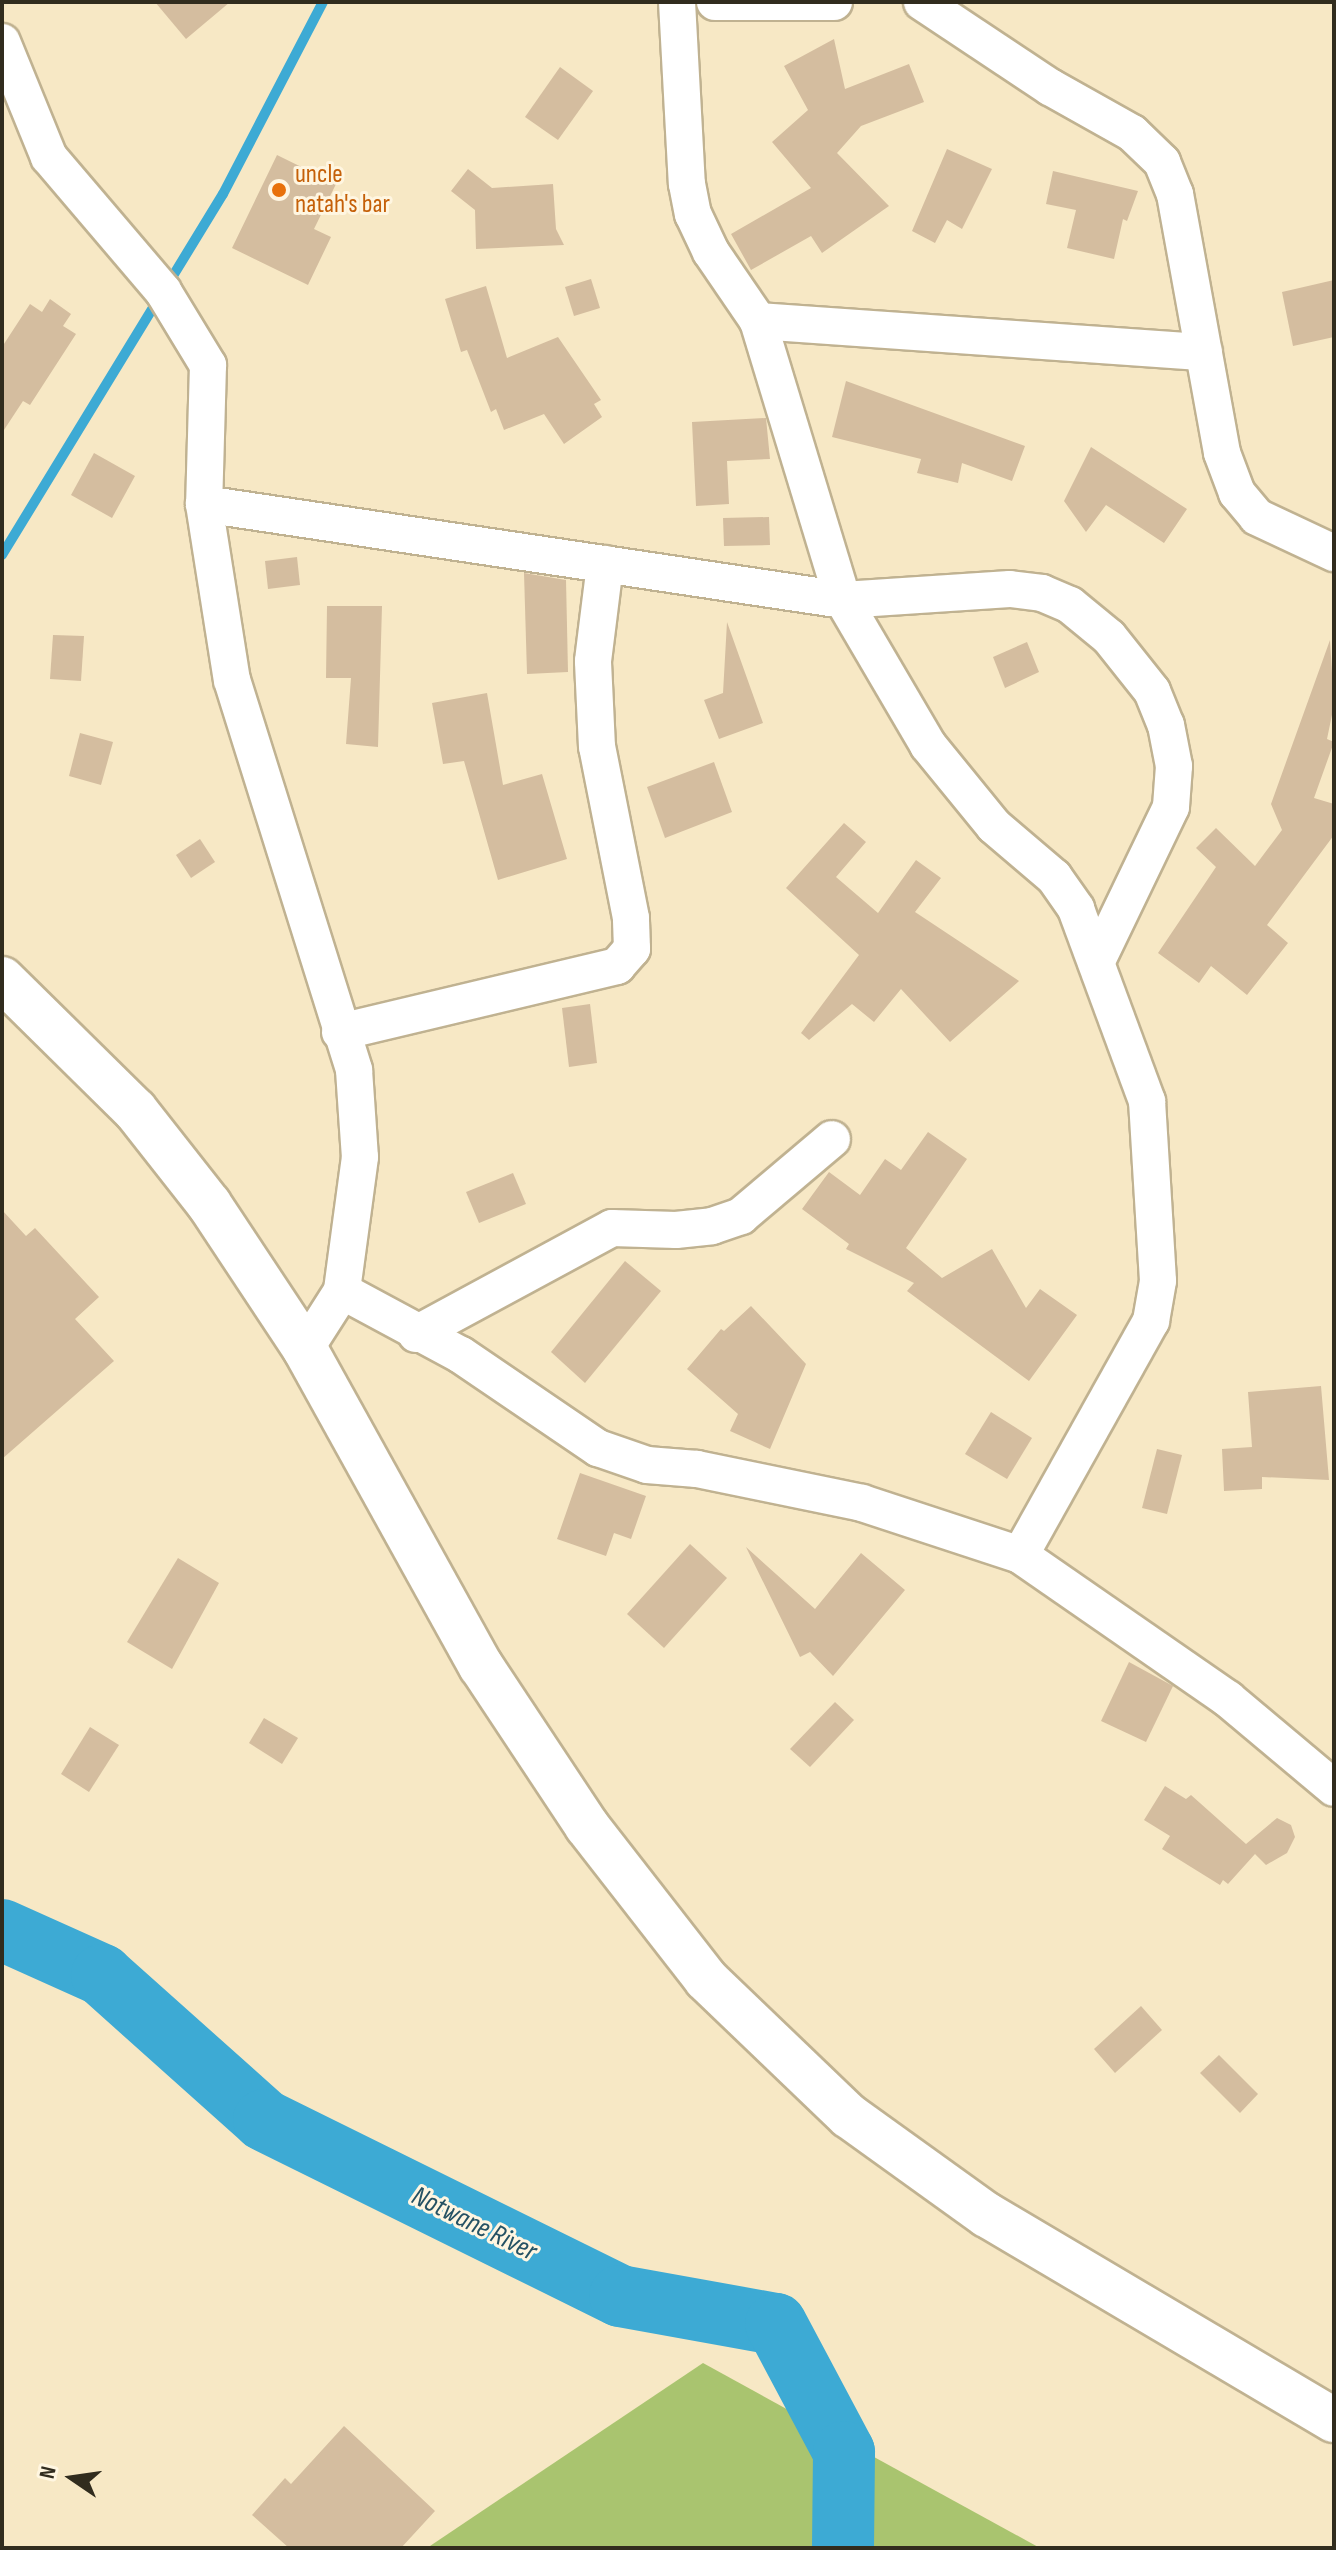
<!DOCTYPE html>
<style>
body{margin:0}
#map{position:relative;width:1336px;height:2550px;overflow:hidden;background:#f7e8c5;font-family:"Sofia Sans Condensed",sans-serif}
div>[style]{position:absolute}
.forest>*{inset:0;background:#a9c46f}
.stream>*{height:10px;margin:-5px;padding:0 5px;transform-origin:5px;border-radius:5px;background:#3daad4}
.river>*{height:62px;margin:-31px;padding:0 31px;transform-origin:31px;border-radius:31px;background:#3daad4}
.building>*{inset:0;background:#d4bd9f}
.roads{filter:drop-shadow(2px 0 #c0b291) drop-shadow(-2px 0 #c0b291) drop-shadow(0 2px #c0b291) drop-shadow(0 -2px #c0b291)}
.minor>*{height:36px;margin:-18px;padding:0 18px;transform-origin:18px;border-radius:18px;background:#fff}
.tertiary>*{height:44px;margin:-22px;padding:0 22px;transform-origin:22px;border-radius:22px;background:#fff}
.dots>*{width:22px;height:22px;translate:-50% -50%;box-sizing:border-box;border:4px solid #fff6e1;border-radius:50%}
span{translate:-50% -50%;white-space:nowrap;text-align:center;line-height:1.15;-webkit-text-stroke:6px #fff6e1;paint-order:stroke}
.food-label{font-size:26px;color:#c56008}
.left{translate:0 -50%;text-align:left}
.water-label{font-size:28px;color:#255264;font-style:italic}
.frame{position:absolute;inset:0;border:4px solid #312c1e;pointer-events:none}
.north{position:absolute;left:32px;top:2438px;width:80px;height:80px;-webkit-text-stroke:6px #fff6e1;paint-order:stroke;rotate:283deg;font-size:22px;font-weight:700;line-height:32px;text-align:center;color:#312c1e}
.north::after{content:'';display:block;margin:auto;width:28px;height:36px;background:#312c1e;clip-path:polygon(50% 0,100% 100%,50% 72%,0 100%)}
</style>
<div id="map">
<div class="forest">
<div style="clip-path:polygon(703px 2363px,1040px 2548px,427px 2548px)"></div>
</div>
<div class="stream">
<div style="left:168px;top:284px;width:105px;rotate:-58.6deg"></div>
<div style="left:223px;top:194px;width:216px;rotate:-62.5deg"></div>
<div style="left:2px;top:555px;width:301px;rotate:-58.6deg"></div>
</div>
<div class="river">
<div style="left:2px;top:1930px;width:110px;rotate:24.2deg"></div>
<div style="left:102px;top:1975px;width:217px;rotate:41.8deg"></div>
<div style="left:264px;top:2120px;width:397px;rotate:26.3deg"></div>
<div style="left:620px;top:2296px;width:158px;rotate:10.2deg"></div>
<div style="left:776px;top:2324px;width:145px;rotate:62deg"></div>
<div style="left:844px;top:2452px;width:96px;rotate:90.6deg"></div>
</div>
<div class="building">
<div style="clip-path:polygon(155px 2px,230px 2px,186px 39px)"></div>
<div style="clip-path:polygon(834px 39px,845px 89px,909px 64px,924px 102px,861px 126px,837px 153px,889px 206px,822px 253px,811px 236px,751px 270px,731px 234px,811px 188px,772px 142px,808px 110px,784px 66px)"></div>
<div style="clip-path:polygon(560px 67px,593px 91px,558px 140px,525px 117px)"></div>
<div style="clip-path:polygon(947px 149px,992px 169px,962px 229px,947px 220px,935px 243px,912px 231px)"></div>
<div style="clip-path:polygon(277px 155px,336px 184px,314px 229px,331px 237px,308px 285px,232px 248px)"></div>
<div style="clip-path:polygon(468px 169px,492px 188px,553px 184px,556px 229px,564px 245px,476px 249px,475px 210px,451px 191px)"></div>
<div style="clip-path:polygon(1053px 171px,1138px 191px,1127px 221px,1123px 219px,1114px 259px,1067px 248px,1076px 210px,1046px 204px)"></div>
<div style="clip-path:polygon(591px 279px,600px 308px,574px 316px,565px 287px)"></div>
<div style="clip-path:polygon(1334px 280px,1334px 337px,1293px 346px,1282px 292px)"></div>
<div style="clip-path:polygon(486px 286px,507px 358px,558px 337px,601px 400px,594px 404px,602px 417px,564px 444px,544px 414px,504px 430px,496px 409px,491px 412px,467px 350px,461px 352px,445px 299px)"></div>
<div style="clip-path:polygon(50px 299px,71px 314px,63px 326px,76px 334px,30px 405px,23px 401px,2px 433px,2px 347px,30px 304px,42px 312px)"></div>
<div style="clip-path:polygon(846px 381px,1025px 446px,1012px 481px,962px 463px,958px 483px,917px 473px,921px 459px,832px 437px)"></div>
<div style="clip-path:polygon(766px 418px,770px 459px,727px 461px,729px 504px,696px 506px,692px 422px)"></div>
<div style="clip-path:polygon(1091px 447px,1187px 509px,1164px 543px,1106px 505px,1086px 532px,1064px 501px)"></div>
<div style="clip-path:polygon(94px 453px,135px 476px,112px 518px,71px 495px)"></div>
<div style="clip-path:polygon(769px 517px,770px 545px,724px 546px,723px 518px)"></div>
<div style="clip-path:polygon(297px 557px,300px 585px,268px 589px,265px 561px)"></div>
<div style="clip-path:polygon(524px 573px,566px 580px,568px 672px,527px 674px)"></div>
<div style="clip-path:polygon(327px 606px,382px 606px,378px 747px,346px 744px,351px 678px,326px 678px)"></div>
<div style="clip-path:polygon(727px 622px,763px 723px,719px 739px,704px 700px,723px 693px)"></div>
<div style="clip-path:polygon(53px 635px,84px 636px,81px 681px,50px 679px)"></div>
<div style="clip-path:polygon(1330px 640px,1334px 705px,1327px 739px,1334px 742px,1314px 798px,1334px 804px,1334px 835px,1267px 925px,1288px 943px,1247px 995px,1211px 966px,1199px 983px,1158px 953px,1216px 867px,1196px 848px,1216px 828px,1255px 866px,1282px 830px,1271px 804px)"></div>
<div style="clip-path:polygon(1027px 642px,1039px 672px,1005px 688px,993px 657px)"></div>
<div style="clip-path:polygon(487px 693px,503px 785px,542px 774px,567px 859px,498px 880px,464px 761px,443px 764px,432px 703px)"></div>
<div style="clip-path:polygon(80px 733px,113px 742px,101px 785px,69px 776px)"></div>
<div style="clip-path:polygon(714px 762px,732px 812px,665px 838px,647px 787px)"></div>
<div style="clip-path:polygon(844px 823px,866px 842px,836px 877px,878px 913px,916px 860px,941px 878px,915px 912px,1019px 981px,950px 1042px,901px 989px,874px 1022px,852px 1004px,809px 1040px,801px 1033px,859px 955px,786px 888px)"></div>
<div style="clip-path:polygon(200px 839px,215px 862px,191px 878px,176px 855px)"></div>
<div style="clip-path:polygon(590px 1004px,597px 1063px,569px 1067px,562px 1008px)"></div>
<div style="clip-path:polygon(928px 1132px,967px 1159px,906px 1248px,942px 1278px,992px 1249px,1026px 1308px,1040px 1289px,1077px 1315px,1029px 1381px,907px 1291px,914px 1283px,846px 1249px,849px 1244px,802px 1209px,829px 1172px,860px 1195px,885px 1159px,901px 1170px)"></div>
<div style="clip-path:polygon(513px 1173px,526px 1204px,479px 1223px,466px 1192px)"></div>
<div style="clip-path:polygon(2px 1210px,26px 1236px,35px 1228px,99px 1297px,75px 1319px,114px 1361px,2px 1459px)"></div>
<div style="clip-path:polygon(625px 1261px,661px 1291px,585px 1383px,551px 1352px)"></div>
<div style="clip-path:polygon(751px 1306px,806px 1364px,770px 1449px,730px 1431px,738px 1414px,687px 1369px,721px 1329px,724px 1331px)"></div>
<div style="clip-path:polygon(1321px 1386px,1329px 1480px,1262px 1477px,1262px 1489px,1224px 1491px,1222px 1449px,1252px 1447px,1248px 1392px)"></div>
<div style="clip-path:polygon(991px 1412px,1032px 1438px,1007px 1479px,965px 1454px)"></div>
<div style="clip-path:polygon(1157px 1449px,1182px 1455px,1167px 1514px,1142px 1508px)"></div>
<div style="clip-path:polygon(580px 1473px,646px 1496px,631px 1539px,614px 1533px,606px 1556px,557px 1539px)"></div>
<div style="clip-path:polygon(690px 1544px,727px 1578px,664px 1648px,627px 1614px)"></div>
<div style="clip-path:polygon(746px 1547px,815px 1609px,861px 1553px,905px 1590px,833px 1676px,810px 1652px,800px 1657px)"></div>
<div style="clip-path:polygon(178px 1558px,219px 1583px,172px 1669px,127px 1642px)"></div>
<div style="clip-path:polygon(1129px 1662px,1173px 1686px,1146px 1742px,1101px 1721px)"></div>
<div style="clip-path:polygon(835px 1702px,854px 1720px,810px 1767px,790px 1749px)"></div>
<div style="clip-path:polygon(264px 1718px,298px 1738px,282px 1764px,249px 1743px)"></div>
<div style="clip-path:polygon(90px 1727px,119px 1745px,89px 1792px,61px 1774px)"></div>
<div style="clip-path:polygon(1165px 1786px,1186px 1799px,1191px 1795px,1246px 1844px,1277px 1818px,1291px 1825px,1295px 1837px,1287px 1853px,1266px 1865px,1255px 1854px,1228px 1884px,1223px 1880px,1220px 1885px,1162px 1849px,1170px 1836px,1144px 1820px)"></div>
<div style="clip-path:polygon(1141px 2006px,1162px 2030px,1115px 2073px,1094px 2049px)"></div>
<div style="clip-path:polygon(1219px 2055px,1258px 2094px,1240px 2113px,1200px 2073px)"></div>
<div style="clip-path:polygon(344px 2426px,435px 2511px,401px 2548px,289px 2548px,252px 2515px,285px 2478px,291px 2484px)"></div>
</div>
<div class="roads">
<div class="minor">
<div style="left:677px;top:2px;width:182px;rotate:86.9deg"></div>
<div style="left:687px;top:184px;width:31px;rotate:79deg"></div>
<div style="left:693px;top:214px;width:42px;rotate:64.7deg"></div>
<div style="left:711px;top:252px;width:83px;rotate:55.7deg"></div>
<div style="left:758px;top:321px;width:292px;rotate:73.1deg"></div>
<div style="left:843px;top:600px;width:168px;rotate:59.6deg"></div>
<div style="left:928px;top:745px;width:104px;rotate:50.8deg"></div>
<div style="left:994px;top:826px;width:79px;rotate:40.4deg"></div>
<div style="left:1054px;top:877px;width:39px;rotate:55deg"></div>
<div style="left:1076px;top:909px;width:205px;rotate:69.7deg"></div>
<div style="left:1147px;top:1101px;width:180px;rotate:86.5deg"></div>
<div style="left:1158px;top:1281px;width:41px;rotate:99.9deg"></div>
<div style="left:1151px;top:1321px;width:268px;rotate:119.2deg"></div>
<div style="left:715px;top:2px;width:119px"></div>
<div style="left:922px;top:2px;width:154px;rotate:33.6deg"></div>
<div style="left:1050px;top:87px;width:94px;rotate:29.3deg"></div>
<div style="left:1132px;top:133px;width:42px;rotate:44deg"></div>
<div style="left:1162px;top:162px;width:35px;rotate:68deg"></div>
<div style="left:1175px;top:194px;width:263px;rotate:79.7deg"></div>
<div style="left:1222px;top:453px;width:43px;rotate:69.4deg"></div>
<div style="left:1237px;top:493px;width:31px;rotate:50deg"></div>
<div style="left:1257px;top:517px;width:85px;rotate:25.1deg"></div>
<div style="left:2px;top:42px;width:124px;rotate:67.8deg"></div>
<div style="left:49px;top:157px;width:176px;rotate:49.6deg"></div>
<div style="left:163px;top:291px;width:87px;rotate:58.7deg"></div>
<div style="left:208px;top:365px;width:139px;rotate:91.6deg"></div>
<div style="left:204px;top:504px;width:178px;rotate:81deg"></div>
<div style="left:232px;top:680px;width:409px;rotate:72.6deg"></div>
<div style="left:354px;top:1070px;width:87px;rotate:86.1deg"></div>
<div style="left:360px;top:1157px;width:135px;rotate:97.7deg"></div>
<div style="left:342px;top:1291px;width:69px;rotate:122.5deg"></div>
<div style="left:758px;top:321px;width:447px;rotate:4deg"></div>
<div style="left:204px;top:504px;width:646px;rotate:8.54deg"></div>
<div style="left:843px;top:600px;width:167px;rotate:-3.8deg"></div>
<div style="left:1010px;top:589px;width:32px;rotate:7deg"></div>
<div style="left:1042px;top:593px;width:30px;rotate:23deg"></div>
<div style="left:1070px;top:605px;width:50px;rotate:39.4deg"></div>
<div style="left:1109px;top:637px;width:69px;rotate:51.5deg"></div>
<div style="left:1152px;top:691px;width:37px;rotate:68deg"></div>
<div style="left:1166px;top:725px;width:42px;rotate:79deg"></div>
<div style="left:1174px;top:766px;width:41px;rotate:94.2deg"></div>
<div style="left:1171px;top:807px;width:169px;rotate:115.7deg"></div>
<div style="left:340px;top:1032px;width:285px;rotate:-13.4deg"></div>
<div style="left:617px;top:966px;width:23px;rotate:-49deg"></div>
<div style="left:632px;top:949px;width:31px;rotate:-92deg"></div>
<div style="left:631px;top:918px;width:174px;rotate:-101.2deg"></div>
<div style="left:597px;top:747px;width:86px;rotate:-92.7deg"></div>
<div style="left:593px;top:661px;width:98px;rotate:-82.9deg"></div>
<div style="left:342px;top:1291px;width:135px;rotate:28.3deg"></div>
<div style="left:461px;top:1355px;width:166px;rotate:34.2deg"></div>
<div style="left:598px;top:1448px;width:52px;rotate:19.1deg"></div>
<div style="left:647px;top:1465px;width:50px;rotate:4.6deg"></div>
<div style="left:697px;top:1469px;width:168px;rotate:11.6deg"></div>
<div style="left:862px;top:1503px;width:166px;rotate:18.2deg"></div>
<div style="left:1020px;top:1555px;width:253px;rotate:34.7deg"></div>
<div style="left:1228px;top:1699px;width:138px;rotate:40deg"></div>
<div style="left:416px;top:1334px;width:223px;rotate:-28.4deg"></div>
<div style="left:612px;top:1228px;width:64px;rotate:1.8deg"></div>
<div style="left:676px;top:1230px;width:36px;rotate:-6deg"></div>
<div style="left:712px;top:1226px;width:31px;rotate:-19deg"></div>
<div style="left:741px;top:1216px;width:119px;rotate:-40.2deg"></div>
</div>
<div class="tertiary">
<div style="left:2px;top:979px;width:187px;rotate:44.6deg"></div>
<div style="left:135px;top:1110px;width:120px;rotate:51.8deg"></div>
<div style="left:209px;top:1204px;width:174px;rotate:56.5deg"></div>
<div style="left:305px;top:1349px;width:363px;rotate:61deg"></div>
<div style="left:481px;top:1666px;width:192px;rotate:56.5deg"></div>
<div style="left:587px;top:1826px;width:194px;rotate:52.1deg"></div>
<div style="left:706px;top:1979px;width:198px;rotate:43.8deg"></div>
<div style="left:849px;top:2116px;width:170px;rotate:35.7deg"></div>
<div style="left:987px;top:2215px;width:403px;rotate:30.6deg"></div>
</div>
</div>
<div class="dots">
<div style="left:279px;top:190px;background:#e8710a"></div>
</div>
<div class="food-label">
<span class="left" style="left:295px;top:190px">uncle<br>natah's bar</span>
</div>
<div class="water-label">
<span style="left:474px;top:2224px;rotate:26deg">Notwane River</span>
</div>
<div class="frame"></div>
<div class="north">N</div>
</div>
